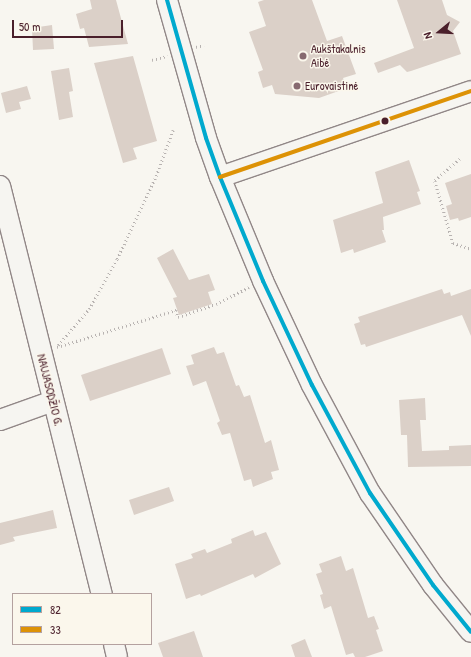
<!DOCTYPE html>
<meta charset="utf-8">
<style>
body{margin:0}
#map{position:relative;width:471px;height:657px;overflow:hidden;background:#f8f6f0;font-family:"Patrick Hand",sans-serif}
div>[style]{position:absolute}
.building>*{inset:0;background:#dbd0c8}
.path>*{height:2.5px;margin-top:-1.25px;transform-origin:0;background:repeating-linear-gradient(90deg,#b8b3b1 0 1px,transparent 0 4px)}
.roads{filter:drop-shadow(1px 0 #918787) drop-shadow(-1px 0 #918787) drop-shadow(0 1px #918787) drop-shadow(0 -1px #918787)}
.minor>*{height:20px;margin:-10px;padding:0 10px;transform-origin:10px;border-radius:10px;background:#f6f5f1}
.bus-1>*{height:4px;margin:-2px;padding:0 2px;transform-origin:2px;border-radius:2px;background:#00a9ce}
.bus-2>*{height:4px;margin:-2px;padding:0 2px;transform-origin:2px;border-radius:2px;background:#dd9206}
.dots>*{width:11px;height:11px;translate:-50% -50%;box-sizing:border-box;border:2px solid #fbf7ec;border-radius:50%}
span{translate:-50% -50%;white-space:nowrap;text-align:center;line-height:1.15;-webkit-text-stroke:3px #fbf7ec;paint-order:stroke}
.poi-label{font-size:12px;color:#4a1f2b}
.left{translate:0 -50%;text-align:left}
.street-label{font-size:12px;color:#4a1f2b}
.legend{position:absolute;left:12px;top:593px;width:140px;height:52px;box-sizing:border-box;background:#fbf7ec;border:1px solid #b4a19f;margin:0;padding:5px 7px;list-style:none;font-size:12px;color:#4a1f2b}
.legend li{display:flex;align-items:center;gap:8px;height:20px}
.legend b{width:20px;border:1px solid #b4a19f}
.north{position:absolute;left:419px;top:12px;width:40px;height:40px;-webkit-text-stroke:3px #fbf7ec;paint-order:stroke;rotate:252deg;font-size:11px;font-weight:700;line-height:16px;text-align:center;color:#4a1f2b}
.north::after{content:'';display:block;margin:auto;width:14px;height:18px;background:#4a1f2b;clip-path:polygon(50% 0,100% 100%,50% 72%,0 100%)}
.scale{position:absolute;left:12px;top:20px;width:111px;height:18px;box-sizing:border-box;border:2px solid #4a1f2b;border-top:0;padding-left:5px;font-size:12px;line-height:14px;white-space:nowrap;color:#4a1f2b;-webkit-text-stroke:3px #fbf7ec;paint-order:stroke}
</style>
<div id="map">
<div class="building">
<div style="clip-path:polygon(90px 0,116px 0,128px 44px,89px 47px,84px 28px,80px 29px,76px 14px,92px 9px)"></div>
<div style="clip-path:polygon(264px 0,312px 0,327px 41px,342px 36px,356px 74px,343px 78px,347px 88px,319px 98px,275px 94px,272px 85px,263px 88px,258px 72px,263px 70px,249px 32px,266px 26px,258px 2px)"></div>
<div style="clip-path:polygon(397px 0,442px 0,447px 15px,460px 22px,453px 31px,461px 54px,411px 71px,407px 72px,400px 65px,378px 73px,374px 63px,414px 48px)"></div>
<div style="clip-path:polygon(52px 25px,54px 49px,33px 50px,32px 28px)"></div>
<div style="clip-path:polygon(133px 56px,157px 141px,133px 148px,137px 159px,123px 163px,94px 63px)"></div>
<div style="clip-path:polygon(69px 68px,73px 91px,69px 92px,73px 117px,59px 120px,51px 71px)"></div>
<div style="clip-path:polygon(27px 86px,31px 99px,19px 102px,21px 109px,6px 113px,1px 93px)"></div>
<div style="clip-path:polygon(409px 160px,420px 191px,417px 192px,421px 204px,383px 217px,384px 230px,382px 230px,386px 242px,354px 253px,353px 249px,341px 253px,333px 220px,383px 203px,375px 172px)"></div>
<div style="clip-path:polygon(471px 174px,471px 217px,459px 221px,458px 218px,450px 220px,446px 206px,452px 204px,445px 183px)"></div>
<div style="clip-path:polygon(173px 249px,189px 280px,209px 274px,215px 290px,208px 292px,212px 304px,179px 315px,173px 298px,177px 297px,157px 258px)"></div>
<div style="clip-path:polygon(442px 289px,444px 294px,450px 292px,451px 296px,471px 289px,471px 336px,462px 315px,366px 347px,365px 344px,361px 345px,354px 324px,360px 322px,358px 317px)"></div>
<div style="clip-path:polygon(214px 347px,217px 354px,224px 352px,236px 386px,239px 385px,244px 397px,250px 395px,265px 443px,271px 440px,279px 470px,271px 472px,273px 479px,253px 487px,251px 479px,244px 481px,230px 433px,222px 435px,217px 423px,220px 421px,206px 381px,193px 386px,186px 366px,194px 364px,191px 355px)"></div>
<div style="clip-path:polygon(162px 348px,171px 374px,90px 401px,81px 375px)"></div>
<div style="clip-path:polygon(425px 398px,426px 420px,420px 420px,422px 451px,449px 450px,449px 446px,471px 445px,471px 466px,408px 467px,407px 435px,401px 435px,399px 400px)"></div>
<div style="clip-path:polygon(169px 487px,174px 501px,134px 515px,129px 500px)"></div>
<div style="clip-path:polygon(53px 510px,57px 528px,13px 537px,15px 541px,0 545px,0 523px)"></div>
<div style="clip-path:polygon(253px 530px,255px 536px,266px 532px,281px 564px,255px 578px,253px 574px,201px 596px,200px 594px,186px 599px,175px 564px,193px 558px,191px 554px,205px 549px,207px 553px,232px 543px,231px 539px)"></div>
<div style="clip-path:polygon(341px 556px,346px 571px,353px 568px,368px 618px,374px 616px,379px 629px,376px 630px,383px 651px,365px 657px,355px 657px,353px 653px,346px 655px,331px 606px,324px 609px,320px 595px,323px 594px,316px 574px,322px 572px,319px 564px)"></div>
<div style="clip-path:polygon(194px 631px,203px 657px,163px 657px,158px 643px)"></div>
<div style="clip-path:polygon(305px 639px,312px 657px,295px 657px,291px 645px)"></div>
</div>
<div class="path">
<div style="left:196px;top:47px;width:8px;rotate:-14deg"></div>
<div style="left:152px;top:60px;width:16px;rotate:-15deg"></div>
<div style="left:460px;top:159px;width:33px;rotate:139deg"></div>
<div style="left:435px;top:181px;width:65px;rotate:73.8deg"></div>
<div style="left:453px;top:243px;width:19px;rotate:18deg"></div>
<div style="left:58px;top:345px;width:48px;rotate:-49.3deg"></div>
<div style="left:89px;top:309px;width:57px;rotate:-60.8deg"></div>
<div style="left:117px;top:259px;width:92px;rotate:-64.8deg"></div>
<div style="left:156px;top:176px;width:49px;rotate:-69.7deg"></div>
<div style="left:57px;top:347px;width:125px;rotate:-17.3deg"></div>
<div style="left:176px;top:310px;width:7px;rotate:74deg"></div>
<div style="left:178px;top:317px;width:40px;rotate:-18.9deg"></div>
<div style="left:216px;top:304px;width:37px;rotate:-27deg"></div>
</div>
<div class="roads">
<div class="minor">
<div style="left:167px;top:0;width:143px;rotate:74.2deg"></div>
<div style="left:206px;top:138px;width:41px;rotate:70.3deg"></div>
<div style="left:220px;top:177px;width:113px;rotate:67.5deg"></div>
<div style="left:263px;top:281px;width:115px;rotate:64.8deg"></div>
<div style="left:312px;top:385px;width:123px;rotate:61.8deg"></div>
<div style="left:370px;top:493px;width:112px;rotate:55.6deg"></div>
<div style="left:433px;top:585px;width:60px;rotate:51deg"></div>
<div style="left:220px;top:177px;width:265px;rotate:-18.9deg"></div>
<div style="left:0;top:186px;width:421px;rotate:76deg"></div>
<div style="left:0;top:420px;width:56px;rotate:-19.7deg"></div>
<div style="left:114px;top:644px;width:13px;rotate:77deg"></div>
</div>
</div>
<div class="bus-1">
<div style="left:167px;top:0;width:143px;rotate:74.2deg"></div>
<div style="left:206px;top:138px;width:41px;rotate:70.3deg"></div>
<div style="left:220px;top:177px;width:113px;rotate:67.5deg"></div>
<div style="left:263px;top:281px;width:115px;rotate:64.8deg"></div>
<div style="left:312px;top:385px;width:123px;rotate:61.8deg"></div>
<div style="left:370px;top:493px;width:112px;rotate:55.6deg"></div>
<div style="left:433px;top:585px;width:60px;rotate:51deg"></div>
</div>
<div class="bus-2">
<div style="left:220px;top:177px;width:265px;rotate:-18.9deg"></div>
</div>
<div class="dots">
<div style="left:303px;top:56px;background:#876a70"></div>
<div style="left:297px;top:86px;background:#876a70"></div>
<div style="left:385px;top:121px;background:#4a1f2b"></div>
</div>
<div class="poi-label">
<span class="left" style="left:311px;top:56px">Aukštakalnis<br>Aibė</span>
<span class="left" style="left:305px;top:86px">Eurovaistinė</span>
</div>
<div class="street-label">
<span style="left:50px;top:390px;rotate:76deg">NAUJASODŽIO G.</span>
</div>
<ul class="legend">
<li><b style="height:5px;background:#00a9ce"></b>82</li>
<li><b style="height:5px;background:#dd9206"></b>33</li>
</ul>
<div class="north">N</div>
<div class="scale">50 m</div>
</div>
